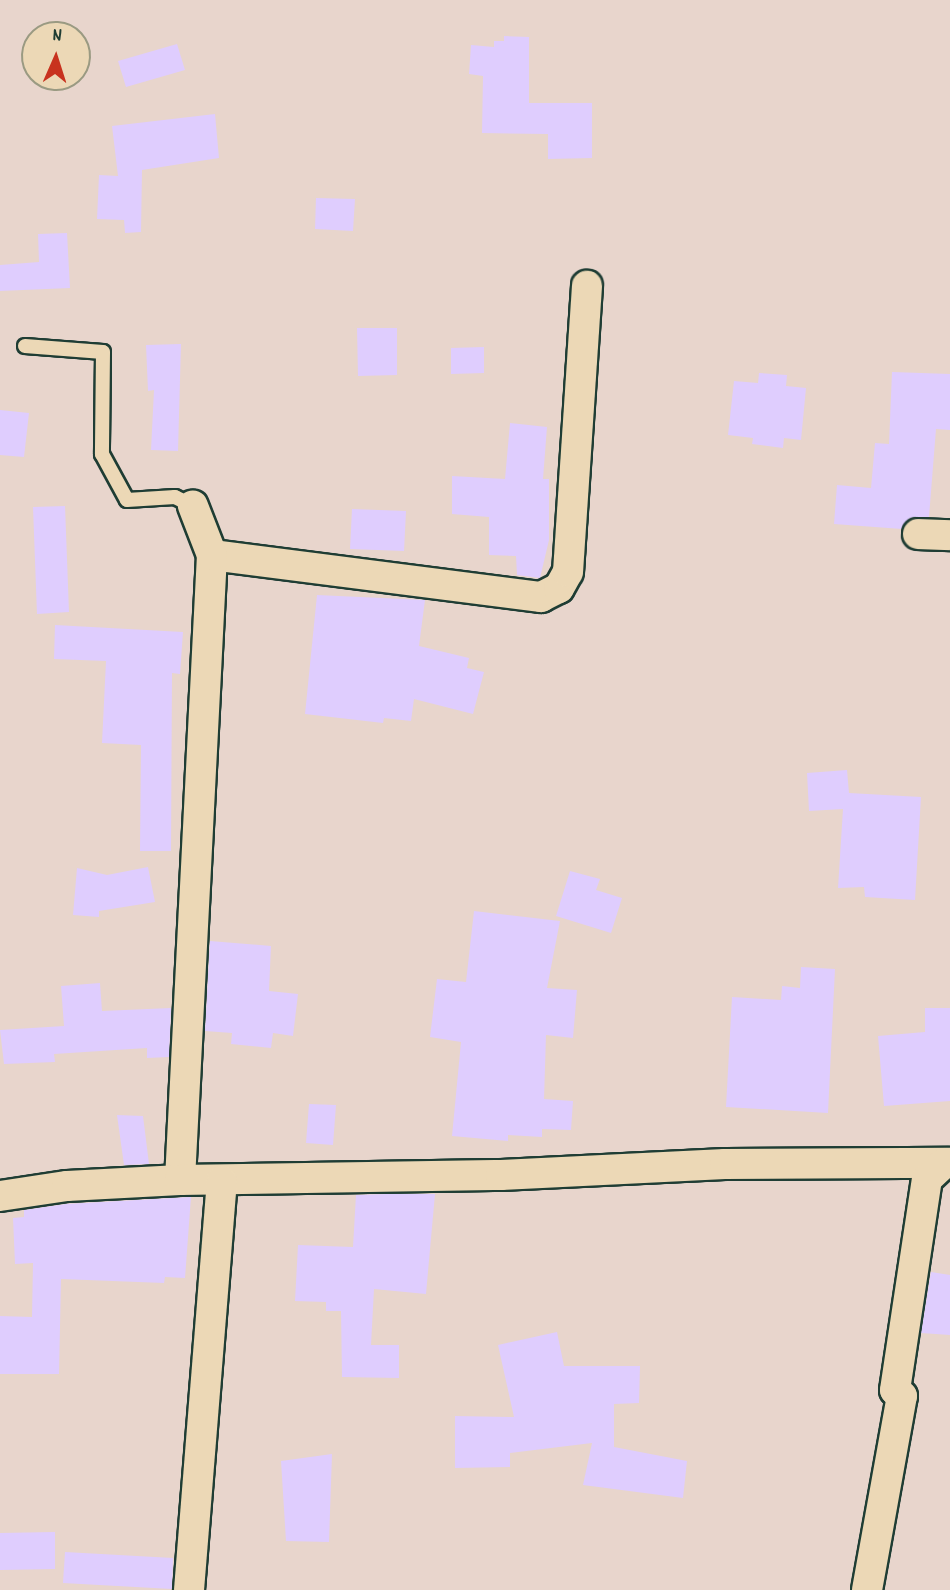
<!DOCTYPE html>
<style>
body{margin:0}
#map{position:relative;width:950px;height:1590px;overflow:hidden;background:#e8d5cc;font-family:Dekko,sans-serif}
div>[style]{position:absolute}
.building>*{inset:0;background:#dfcdfe}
.roads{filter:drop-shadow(2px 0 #1f3d34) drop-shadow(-2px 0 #1f3d34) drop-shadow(0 2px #1f3d34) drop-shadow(0 -2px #1f3d34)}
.lane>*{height:14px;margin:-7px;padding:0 7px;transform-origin:7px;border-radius:7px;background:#ecd8b6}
.street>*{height:30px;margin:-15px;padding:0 15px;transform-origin:15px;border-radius:15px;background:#ecd8b6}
span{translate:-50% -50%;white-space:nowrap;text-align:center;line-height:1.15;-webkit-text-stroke:6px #ecd8b6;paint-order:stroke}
.north{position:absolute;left:21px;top:21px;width:70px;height:70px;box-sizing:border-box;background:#ecd8b6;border:2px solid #9a9a82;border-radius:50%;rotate:3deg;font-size:19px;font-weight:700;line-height:28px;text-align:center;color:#1f3d34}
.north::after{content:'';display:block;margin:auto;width:24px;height:32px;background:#c8321e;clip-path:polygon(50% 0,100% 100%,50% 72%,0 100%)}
</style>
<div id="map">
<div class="building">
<div style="clip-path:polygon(504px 36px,529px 37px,529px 103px,592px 103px,592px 158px,548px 159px,548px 134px,482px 133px,483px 76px,469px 74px,471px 45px,494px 47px,494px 41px,504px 41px)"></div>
<div style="clip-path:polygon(177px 44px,185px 70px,126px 87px,118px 61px)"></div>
<div style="clip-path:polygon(215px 114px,219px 158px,142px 170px,141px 232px,125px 233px,124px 220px,97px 219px,99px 175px,118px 176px,112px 126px)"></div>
<div style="clip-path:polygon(316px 198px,355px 199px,353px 231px,315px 229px)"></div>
<div style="clip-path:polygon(67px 233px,70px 288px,0 291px,0 265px,39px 262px,38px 234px)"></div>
<div style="clip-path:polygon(357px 328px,397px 328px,397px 375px,358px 376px)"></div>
<div style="clip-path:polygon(181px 344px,178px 451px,151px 450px,154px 390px,148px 391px,146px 345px)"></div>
<div style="clip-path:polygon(484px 347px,484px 373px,451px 374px,451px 348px)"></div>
<div style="clip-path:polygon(892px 372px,950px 374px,950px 430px,936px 429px,929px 517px,910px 518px,902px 529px,834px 524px,837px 485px,871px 488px,875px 443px,889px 444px)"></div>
<div style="clip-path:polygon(759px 373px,787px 375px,786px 386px,806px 388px,801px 440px,784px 438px,783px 448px,752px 444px,753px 438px,728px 435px,734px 381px,758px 383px)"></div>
<div style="clip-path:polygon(0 410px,29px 413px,24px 457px,0 455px)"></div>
<div style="clip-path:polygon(510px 423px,547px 427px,543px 479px,549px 479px,549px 540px,540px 578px,517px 575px,516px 556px,489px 555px,489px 517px,452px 514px,452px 476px,505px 479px)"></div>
<div style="clip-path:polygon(65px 506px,69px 612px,37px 614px,33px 507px)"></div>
<div style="clip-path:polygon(352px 509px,406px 511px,404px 551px,350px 549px)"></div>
<div style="clip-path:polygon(317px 595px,425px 600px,419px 646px,469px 658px,467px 668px,484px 672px,473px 714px,414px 699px,411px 721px,384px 718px,383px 723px,305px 714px)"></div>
<div style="clip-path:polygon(55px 625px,183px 632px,180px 674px,172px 673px,171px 851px,140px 851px,141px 745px,102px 743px,106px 661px,54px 659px)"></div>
<div style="clip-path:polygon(847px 770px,849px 793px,921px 797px,915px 900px,865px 897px,864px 887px,838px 888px,843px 809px,809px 811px,807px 773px)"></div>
<div style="clip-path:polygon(148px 867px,155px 902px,99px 911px,99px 917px,73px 915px,77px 868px,107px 875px)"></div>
<div style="clip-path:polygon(570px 871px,600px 879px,596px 890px,622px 898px,611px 933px,556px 916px)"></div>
<div style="clip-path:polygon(474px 911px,560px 921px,547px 988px,577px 990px,573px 1038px,546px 1035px,544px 1099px,573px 1101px,571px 1130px,542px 1129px,542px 1137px,508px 1135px,508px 1141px,452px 1136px,461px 1042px,430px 1037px,437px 979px,466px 982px)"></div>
<div style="clip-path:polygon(210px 941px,271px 946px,269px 991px,298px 994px,293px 1036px,273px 1033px,271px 1048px,231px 1044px,232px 1033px,205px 1031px)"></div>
<div style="clip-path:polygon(801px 967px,835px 969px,828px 1113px,726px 1107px,732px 997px,781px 1000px,782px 986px,800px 988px)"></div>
<div style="clip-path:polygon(100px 983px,102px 1011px,171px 1008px,169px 1057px,147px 1058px,147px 1048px,54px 1054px,55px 1062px,4px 1064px,0 1030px,64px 1026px,61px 986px)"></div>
<div style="clip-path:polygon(925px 1008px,950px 1008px,950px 1101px,884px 1106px,878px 1036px,925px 1032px)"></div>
<div style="clip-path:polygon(309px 1104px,336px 1105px,333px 1145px,306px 1143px)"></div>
<div style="clip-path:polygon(117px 1115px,143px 1116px,149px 1164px,124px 1165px)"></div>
<div style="clip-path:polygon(387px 1194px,435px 1194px,426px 1294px,374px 1289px,371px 1345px,399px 1345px,399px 1378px,342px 1377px,341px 1311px,326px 1311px,326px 1302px,295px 1301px,298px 1245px,353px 1247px,356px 1195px)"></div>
<div style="clip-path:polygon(191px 1197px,185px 1278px,165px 1277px,164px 1283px,61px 1279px,59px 1374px,0 1374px,0 1316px,32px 1317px,33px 1263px,15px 1264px,13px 1218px,24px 1217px,24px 1210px,66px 1204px)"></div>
<div style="clip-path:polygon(931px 1272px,950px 1275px,950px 1335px,921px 1333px)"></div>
<div style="clip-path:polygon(557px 1332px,564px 1366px,640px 1366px,639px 1403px,614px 1404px,614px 1447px,687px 1461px,683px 1498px,583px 1485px,592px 1443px,510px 1453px,510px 1467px,455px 1468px,455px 1416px,514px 1417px,498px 1345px)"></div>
<div style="clip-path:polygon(332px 1454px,329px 1542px,286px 1541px,281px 1461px)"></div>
<div style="clip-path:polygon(55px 1532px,55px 1569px,0 1570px,0 1533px)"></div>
<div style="clip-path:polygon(65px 1552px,173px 1558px,172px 1589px,63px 1583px)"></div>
</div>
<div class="roads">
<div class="lane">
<div style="left:25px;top:346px;width:78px;rotate:4.4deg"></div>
<div style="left:103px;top:352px;width:102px;rotate:90.6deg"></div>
<div style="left:102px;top:454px;width:52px;rotate:61.5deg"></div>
<div style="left:127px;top:500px;width:48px;rotate:-3.6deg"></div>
<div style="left:175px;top:497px;width:20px;rotate:27deg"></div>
</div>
<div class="street">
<div style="left:918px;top:534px;width:32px;rotate:2deg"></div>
<div style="left:212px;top:555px;width:332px;rotate:7.3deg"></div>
<div style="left:541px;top:597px;width:20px;rotate:-27deg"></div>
<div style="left:559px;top:588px;width:18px;rotate:-61deg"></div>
<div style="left:568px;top:572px;width:287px;rotate:-86.2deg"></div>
<div style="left:180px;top:1180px;width:626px;rotate:-87.07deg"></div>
<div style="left:212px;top:555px;width:53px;rotate:-111.2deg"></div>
<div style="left:0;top:1196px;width:68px;rotate:-8.5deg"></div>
<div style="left:67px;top:1186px;width:113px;rotate:-3deg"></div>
<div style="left:180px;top:1180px;width:321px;rotate:-0.9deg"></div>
<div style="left:501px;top:1175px;width:224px;rotate:-2.8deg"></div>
<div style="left:725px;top:1164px;width:225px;rotate:-0.3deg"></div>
<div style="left:189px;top:1590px;width:410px;rotate:-85.4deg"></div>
<div style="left:867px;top:1590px;width:197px;rotate:-79.8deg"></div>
<div style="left:902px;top:1396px;width:9px;rotate:-139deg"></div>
<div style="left:895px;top:1390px;width:213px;rotate:-81.4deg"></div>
<div style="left:927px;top:1179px;width:23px;rotate:-43deg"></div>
</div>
</div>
<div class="north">N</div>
</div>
